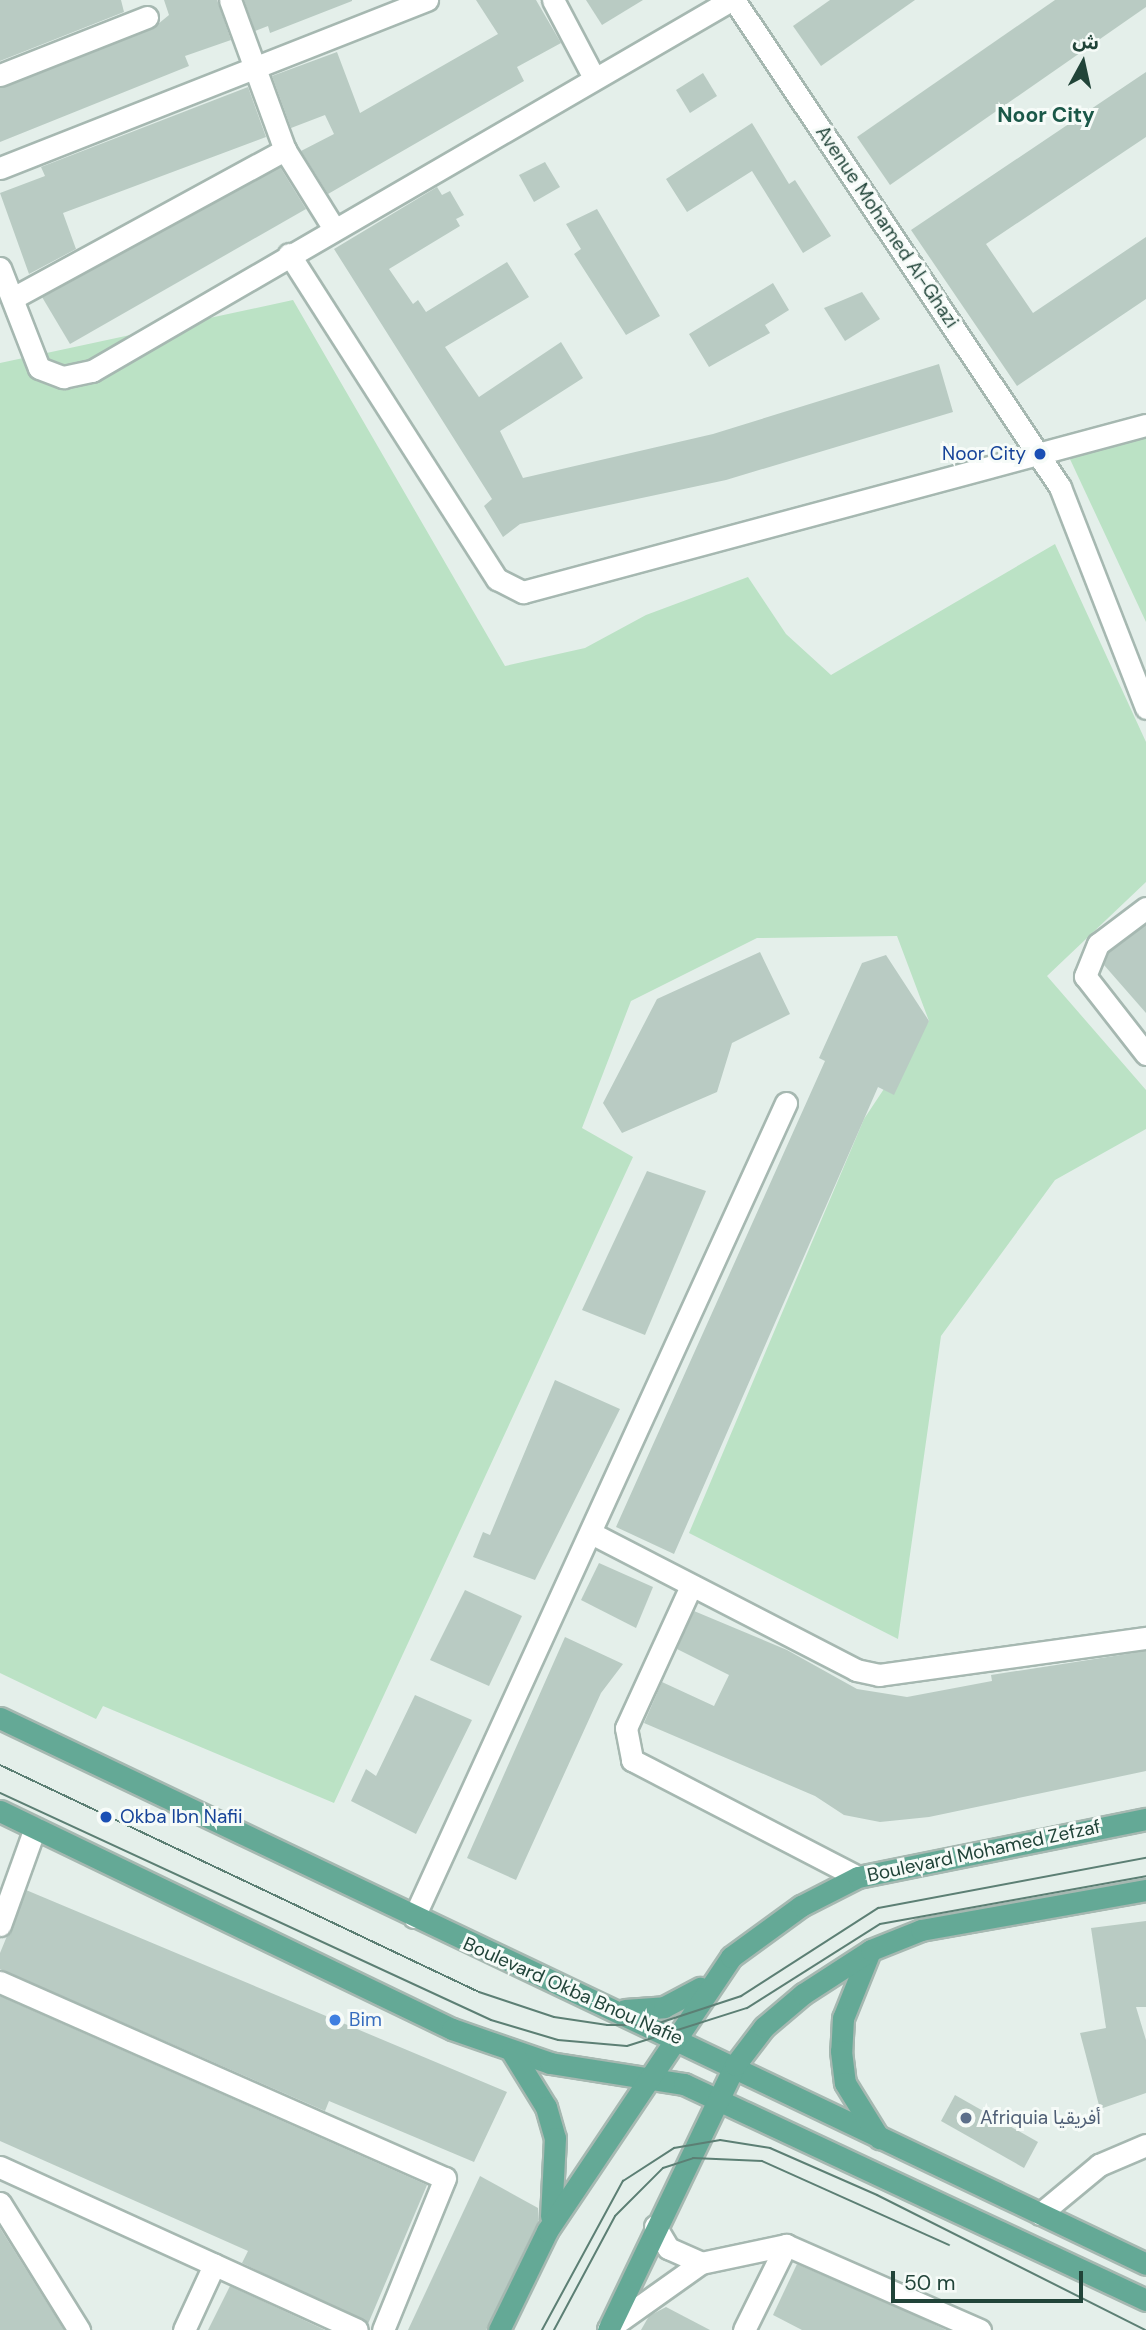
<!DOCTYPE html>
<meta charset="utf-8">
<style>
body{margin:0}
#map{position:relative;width:1146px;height:2330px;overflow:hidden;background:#e4efea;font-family:"DM Sans","Noto Sans Arabic",sans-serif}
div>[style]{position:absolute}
.green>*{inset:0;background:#bbe2c5}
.building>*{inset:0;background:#b9cbc3}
.roads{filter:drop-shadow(2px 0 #a6b8b1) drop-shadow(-2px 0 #a6b8b1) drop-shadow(0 2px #a6b8b1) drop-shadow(0 -2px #a6b8b1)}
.street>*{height:21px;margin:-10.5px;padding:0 10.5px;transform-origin:10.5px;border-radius:10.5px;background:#fff}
.primary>*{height:21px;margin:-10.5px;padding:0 10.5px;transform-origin:10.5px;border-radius:10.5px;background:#64a996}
.tram>*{height:2px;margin:-1px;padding:0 1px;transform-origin:1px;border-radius:1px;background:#5c7f74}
.dots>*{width:19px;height:19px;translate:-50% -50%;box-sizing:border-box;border:4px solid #f6fbf8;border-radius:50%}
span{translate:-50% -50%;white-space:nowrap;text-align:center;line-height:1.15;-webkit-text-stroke:6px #f6fbf8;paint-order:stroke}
.street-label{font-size:19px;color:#214439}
.transit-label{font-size:19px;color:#164399}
.right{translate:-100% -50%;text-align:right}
.left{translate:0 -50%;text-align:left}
.shop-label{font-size:19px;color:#366cbe}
.service-label{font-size:19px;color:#4e5e75}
.neighbourhood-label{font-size:21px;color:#1a5848;font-weight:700}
.north{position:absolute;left:1048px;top:28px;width:70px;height:70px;-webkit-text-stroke:5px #f6fbf8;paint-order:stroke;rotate:8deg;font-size:19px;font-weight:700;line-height:28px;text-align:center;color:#214439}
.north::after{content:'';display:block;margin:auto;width:24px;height:32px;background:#214439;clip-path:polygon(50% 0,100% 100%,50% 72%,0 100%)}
.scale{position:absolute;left:891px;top:2271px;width:192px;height:32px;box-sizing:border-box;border:4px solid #214439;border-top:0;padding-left:9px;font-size:21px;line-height:24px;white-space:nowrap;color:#214439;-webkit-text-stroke:5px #f6fbf8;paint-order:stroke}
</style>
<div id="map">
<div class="green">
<div style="clip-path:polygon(293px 300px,505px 666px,585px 648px,646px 615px,748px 577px,786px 634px,831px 675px,1055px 544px,1146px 742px,1146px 882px,1047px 976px,1146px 1090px,1146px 1129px,1055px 1180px,941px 1336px,898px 1639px,689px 1533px,864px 1119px,929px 1021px,897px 936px,757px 938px,631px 1001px,582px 1128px,633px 1157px,334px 1803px,103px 1706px,96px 1719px,0 1673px,0 363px)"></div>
<div style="clip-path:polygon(1146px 433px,1146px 622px,1069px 457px)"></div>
</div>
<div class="building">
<div style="clip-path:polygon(0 0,121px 0,124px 12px,0 61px)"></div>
<div style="clip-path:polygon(164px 0,217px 0,231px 40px,185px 56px,189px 66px,0 142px,0 88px,152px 29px,169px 15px)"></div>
<div style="clip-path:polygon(244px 0,352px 0,352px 1px,270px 33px,268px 26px,255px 31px)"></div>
<div style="clip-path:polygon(476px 0,536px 0,561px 43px,517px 67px,524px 81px,328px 194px,301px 151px,334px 134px,325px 115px,291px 128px,272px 76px,337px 52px,360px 113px,498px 34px)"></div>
<div style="clip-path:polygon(586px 0,643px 0,602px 25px)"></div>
<div style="clip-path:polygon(830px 0,915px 0,821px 66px,793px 26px)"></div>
<div style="clip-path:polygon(1055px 0,1146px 0,1146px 7px,890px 185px,857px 137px)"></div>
<div style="clip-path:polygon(1146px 72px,1146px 137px,986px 244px,1033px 313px,1146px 237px,1146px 299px,1017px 386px,911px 230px)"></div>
<div style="clip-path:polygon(703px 73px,717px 96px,690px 113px,676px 90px)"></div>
<div style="clip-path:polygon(248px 87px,266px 137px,63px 213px,76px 249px,29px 274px,0 193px,45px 176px,41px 167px)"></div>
<div style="clip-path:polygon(752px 123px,789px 184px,795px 180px,831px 236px,803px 253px,752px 171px,687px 212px,666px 179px)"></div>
<div style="clip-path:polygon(545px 162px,560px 187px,534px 202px,519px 175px)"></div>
<div style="clip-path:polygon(280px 167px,306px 209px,70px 344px,42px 297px)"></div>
<div style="clip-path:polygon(437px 187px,442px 195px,450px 191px,464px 215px,456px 219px,460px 226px,389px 269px,413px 304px,418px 300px,426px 312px,507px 262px,529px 297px,445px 347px,479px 397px,561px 342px,583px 378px,500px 431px,523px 478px,713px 434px,939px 364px,953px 412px,726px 480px,520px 524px,503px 537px,484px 506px,492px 499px,334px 249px)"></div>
<div style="clip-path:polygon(597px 209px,660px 316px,626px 335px,574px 254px,581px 249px,566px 224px)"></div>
<div style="clip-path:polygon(773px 283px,789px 310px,765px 325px,770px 333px,709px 367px,689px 334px)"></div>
<div style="clip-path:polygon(862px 292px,880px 319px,845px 341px,824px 308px)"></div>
<div style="clip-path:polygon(1146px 924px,1146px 1013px,1104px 965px,1109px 952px)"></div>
<div style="clip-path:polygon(760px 952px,790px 1014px,732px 1043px,717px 1092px,622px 1133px,603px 1103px,657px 999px)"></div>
<div style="clip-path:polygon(886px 955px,929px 1021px,894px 1095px,878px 1087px,674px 1554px,616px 1527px,825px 1061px,819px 1058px,862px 963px)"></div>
<div style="clip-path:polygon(647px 1171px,706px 1191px,645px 1335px,582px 1310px)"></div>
<div style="clip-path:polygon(555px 1380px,620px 1409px,535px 1580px,473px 1557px,483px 1532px,490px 1535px)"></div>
<div style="clip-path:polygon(599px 1563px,653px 1587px,636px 1628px,581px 1600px)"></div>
<div style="clip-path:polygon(465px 1590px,522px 1616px,489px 1686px,430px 1660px)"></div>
<div style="clip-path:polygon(694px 1611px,787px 1650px,857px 1689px,907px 1697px,992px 1681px,991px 1675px,1146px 1651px,1146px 1771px,929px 1817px,880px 1822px,844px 1815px,815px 1796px,644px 1723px,662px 1682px,714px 1706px,729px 1675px,677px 1649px)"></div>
<div style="clip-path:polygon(565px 1637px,623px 1664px,601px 1693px,516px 1880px,467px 1858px)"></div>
<div style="clip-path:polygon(415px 1695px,472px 1720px,416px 1834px,351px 1801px,366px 1769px,376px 1776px)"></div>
<div style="clip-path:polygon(26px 1890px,507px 2092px,474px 2162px,329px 2101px,325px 2111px,0 1969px,0 1953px)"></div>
<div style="clip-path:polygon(1146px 1921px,1146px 2007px,1136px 2007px,1146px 2040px,1146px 2093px,1100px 2109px,1080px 2033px,1106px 2028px,1091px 1928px)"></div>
<div style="clip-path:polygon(0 1996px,427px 2185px,368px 2324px,242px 2263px,248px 2251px,0 2141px)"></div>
<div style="clip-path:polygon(955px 2095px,1038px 2142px,1024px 2168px,941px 2121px)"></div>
<div style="clip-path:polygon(480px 2176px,538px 2208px,539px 2220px,486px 2330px,408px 2330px)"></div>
<div style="clip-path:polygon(0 2228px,64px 2330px,0 2330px)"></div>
<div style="clip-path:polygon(797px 2264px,919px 2317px,946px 2330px,802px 2330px,773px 2315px)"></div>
<div style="clip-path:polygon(230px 2286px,325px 2330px,208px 2330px)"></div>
<div style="clip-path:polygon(666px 2307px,710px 2330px,641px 2330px,649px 2316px)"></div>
</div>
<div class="roads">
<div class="street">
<div style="left:230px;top:0;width:160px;rotate:69.9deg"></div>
<div style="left:285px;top:150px;width:91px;rotate:58.1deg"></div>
<div style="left:553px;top:0;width:86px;rotate:62.2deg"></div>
<div style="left:734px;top:0;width:586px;rotate:56.2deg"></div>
<div style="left:1060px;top:487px;width:237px;rotate:68.7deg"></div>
<div style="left:0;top:75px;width:158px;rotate:-21.5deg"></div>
<div style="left:0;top:168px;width:459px;rotate:-21.5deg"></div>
<div style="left:289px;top:254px;width:386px;rotate:57.4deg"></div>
<div style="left:497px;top:579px;width:29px;rotate:27deg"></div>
<div style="left:523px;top:592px;width:645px;rotate:-15.01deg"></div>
<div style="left:0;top:268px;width:107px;rotate:68.7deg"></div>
<div style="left:39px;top:368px;width:26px;rotate:21deg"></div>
<div style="left:63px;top:377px;width:30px;rotate:-12deg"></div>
<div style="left:92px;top:371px;width:739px;rotate:-30.14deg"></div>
<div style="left:13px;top:298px;width:310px;rotate:-28.6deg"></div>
<div style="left:1146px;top:908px;width:60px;rotate:143.1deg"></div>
<div style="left:1098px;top:944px;width:35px;rotate:112deg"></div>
<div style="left:1085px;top:976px;width:99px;rotate:52deg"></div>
<div style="left:593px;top:1534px;width:296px;rotate:27.3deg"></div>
<div style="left:856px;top:1670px;width:24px;rotate:12deg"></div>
<div style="left:879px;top:1675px;width:270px;rotate:-7.9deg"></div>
<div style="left:691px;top:1586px;width:156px;rotate:114.6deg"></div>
<div style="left:626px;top:1728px;width:33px;rotate:79deg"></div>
<div style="left:632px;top:1760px;width:254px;rotate:27.4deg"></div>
<div style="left:414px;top:1917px;width:895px;rotate:-65.44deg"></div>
<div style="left:0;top:1925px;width:103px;rotate:-70.2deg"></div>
<div style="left:0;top:1982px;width:486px;rotate:23.8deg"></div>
<div style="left:445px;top:2178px;width:164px;rotate:112.2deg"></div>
<div style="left:0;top:2167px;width:392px;rotate:24.5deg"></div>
<div style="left:0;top:2203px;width:150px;rotate:58.1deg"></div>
<div style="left:1040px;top:2214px;width:77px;rotate:-39.7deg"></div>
<div style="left:1099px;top:2165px;width:51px;rotate:-23.1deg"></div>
<div style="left:655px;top:2226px;width:26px;rotate:59deg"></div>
<div style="left:668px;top:2248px;width:36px;rotate:24deg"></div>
<div style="left:608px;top:2329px;width:114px;rotate:-35.4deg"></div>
<div style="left:701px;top:2263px;width:87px;rotate:-12deg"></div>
<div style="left:786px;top:2245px;width:212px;rotate:23.7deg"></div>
<div style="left:184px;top:2330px;width:72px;rotate:-65.2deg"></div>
<div style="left:744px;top:2330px;width:95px;rotate:-63.7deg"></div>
</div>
<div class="primary">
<div style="left:0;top:1718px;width:1269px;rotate:25.47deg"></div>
<div style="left:0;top:1811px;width:502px;rotate:25.75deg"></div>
<div style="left:452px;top:2029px;width:104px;rotate:19.1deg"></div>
<div style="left:550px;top:2063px;width:136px;rotate:8.9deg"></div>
<div style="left:684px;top:2084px;width:510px;rotate:25.06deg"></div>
<div style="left:870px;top:1951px;width:72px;rotate:111.9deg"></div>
<div style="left:843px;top:2018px;width:33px;rotate:93deg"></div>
<div style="left:841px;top:2051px;width:32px;rotate:83deg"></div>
<div style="left:845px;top:2083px;width:65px;rotate:58.3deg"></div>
<div style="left:625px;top:2010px;width:39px;rotate:-4deg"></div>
<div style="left:664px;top:2007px;width:41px;rotate:-27.8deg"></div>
<div style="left:512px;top:2052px;width:65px;rotate:58.3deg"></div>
<div style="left:546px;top:2107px;width:32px;rotate:74deg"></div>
<div style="left:555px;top:2138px;width:78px;rotate:92.9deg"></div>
<div style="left:499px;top:2330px;width:110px;rotate:-64.1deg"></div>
<div style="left:547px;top:2231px;width:330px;rotate:-56.1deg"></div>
<div style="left:731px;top:1957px;width:87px;rotate:-36.1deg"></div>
<div style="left:801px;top:1906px;width:64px;rotate:-27deg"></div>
<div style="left:858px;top:1877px;width:294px;rotate:-11.4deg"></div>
<div style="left:608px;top:2330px;width:294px;rotate:-64.4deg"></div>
<div style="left:735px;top:2065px;width:48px;rotate:-52.7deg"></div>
<div style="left:764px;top:2027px;width:51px;rotate:-40.2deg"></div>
<div style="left:803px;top:1994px;width:81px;rotate:-32.9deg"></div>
<div style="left:871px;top:1950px;width:54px;rotate:-21.8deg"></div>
<div style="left:921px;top:1930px;width:229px;rotate:-10.1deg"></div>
</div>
</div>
<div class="tram">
<div style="left:0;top:1765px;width:530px;rotate:25.36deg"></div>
<div style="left:479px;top:1992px;width:79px;rotate:18.4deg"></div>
<div style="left:554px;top:2017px;width:54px;rotate:8.6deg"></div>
<div style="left:607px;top:2025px;width:46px"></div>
<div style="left:653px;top:2025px;width:93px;rotate:-18.2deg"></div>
<div style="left:741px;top:1996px;width:163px;rotate:-32.7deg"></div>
<div style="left:878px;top:1908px;width:273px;rotate:-10.6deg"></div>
<div style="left:0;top:1793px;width:541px;rotate:24.81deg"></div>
<div style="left:491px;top:2020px;width:70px;rotate:16.6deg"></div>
<div style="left:558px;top:2040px;width:69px;rotate:5deg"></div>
<div style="left:627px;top:2046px;width:126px;rotate:-17.6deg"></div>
<div style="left:747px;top:2008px;width:157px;rotate:-32.3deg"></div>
<div style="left:880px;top:1924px;width:270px;rotate:-10.2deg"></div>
<div style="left:542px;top:2330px;width:170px;rotate:-61.5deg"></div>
<div style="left:623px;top:2181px;width:61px;rotate:-32.9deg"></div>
<div style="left:674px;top:2148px;width:47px;rotate:-9.9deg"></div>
<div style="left:720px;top:2140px;width:51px;rotate:9.1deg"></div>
<div style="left:770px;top:2148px;width:117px;rotate:23.7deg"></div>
<div style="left:877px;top:2195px;width:300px;rotate:26.7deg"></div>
<div style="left:554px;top:2330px;width:129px;rotate:-61.8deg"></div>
<div style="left:615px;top:2216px;width:68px;rotate:-45deg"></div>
<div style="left:663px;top:2168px;width:32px;rotate:-18deg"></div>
<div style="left:693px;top:2158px;width:69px;rotate:2.5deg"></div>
<div style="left:762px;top:2161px;width:205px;rotate:24.2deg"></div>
</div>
<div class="dots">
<div style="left:1040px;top:454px;background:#1a4fb4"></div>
<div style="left:106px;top:1817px;background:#1a4fb4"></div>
<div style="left:335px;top:2020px;background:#3f7fe0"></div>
<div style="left:966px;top:2118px;background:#5c6f8a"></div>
</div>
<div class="street-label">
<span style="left:887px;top:227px;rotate:56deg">Avenue Mohamed Al-Ghazi</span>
<span style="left:984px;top:1851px;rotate:-12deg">Boulevard Mohamed Zefzaf</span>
<span style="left:573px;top:1991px;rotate:24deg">Boulevard Okba Bnou Nafie</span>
</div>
<div class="transit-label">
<span class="right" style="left:1026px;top:454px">Noor City</span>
<span class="left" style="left:120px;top:1817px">Okba Ibn Nafii</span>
</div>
<div class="shop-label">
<span class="left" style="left:349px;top:2020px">Bim</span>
</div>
<div class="service-label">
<span class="left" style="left:980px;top:2118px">Afriquia أفريقيا</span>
</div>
<div class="neighbourhood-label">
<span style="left:1046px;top:115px">Noor City</span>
</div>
<div class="north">ش</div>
<div class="scale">50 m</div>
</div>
